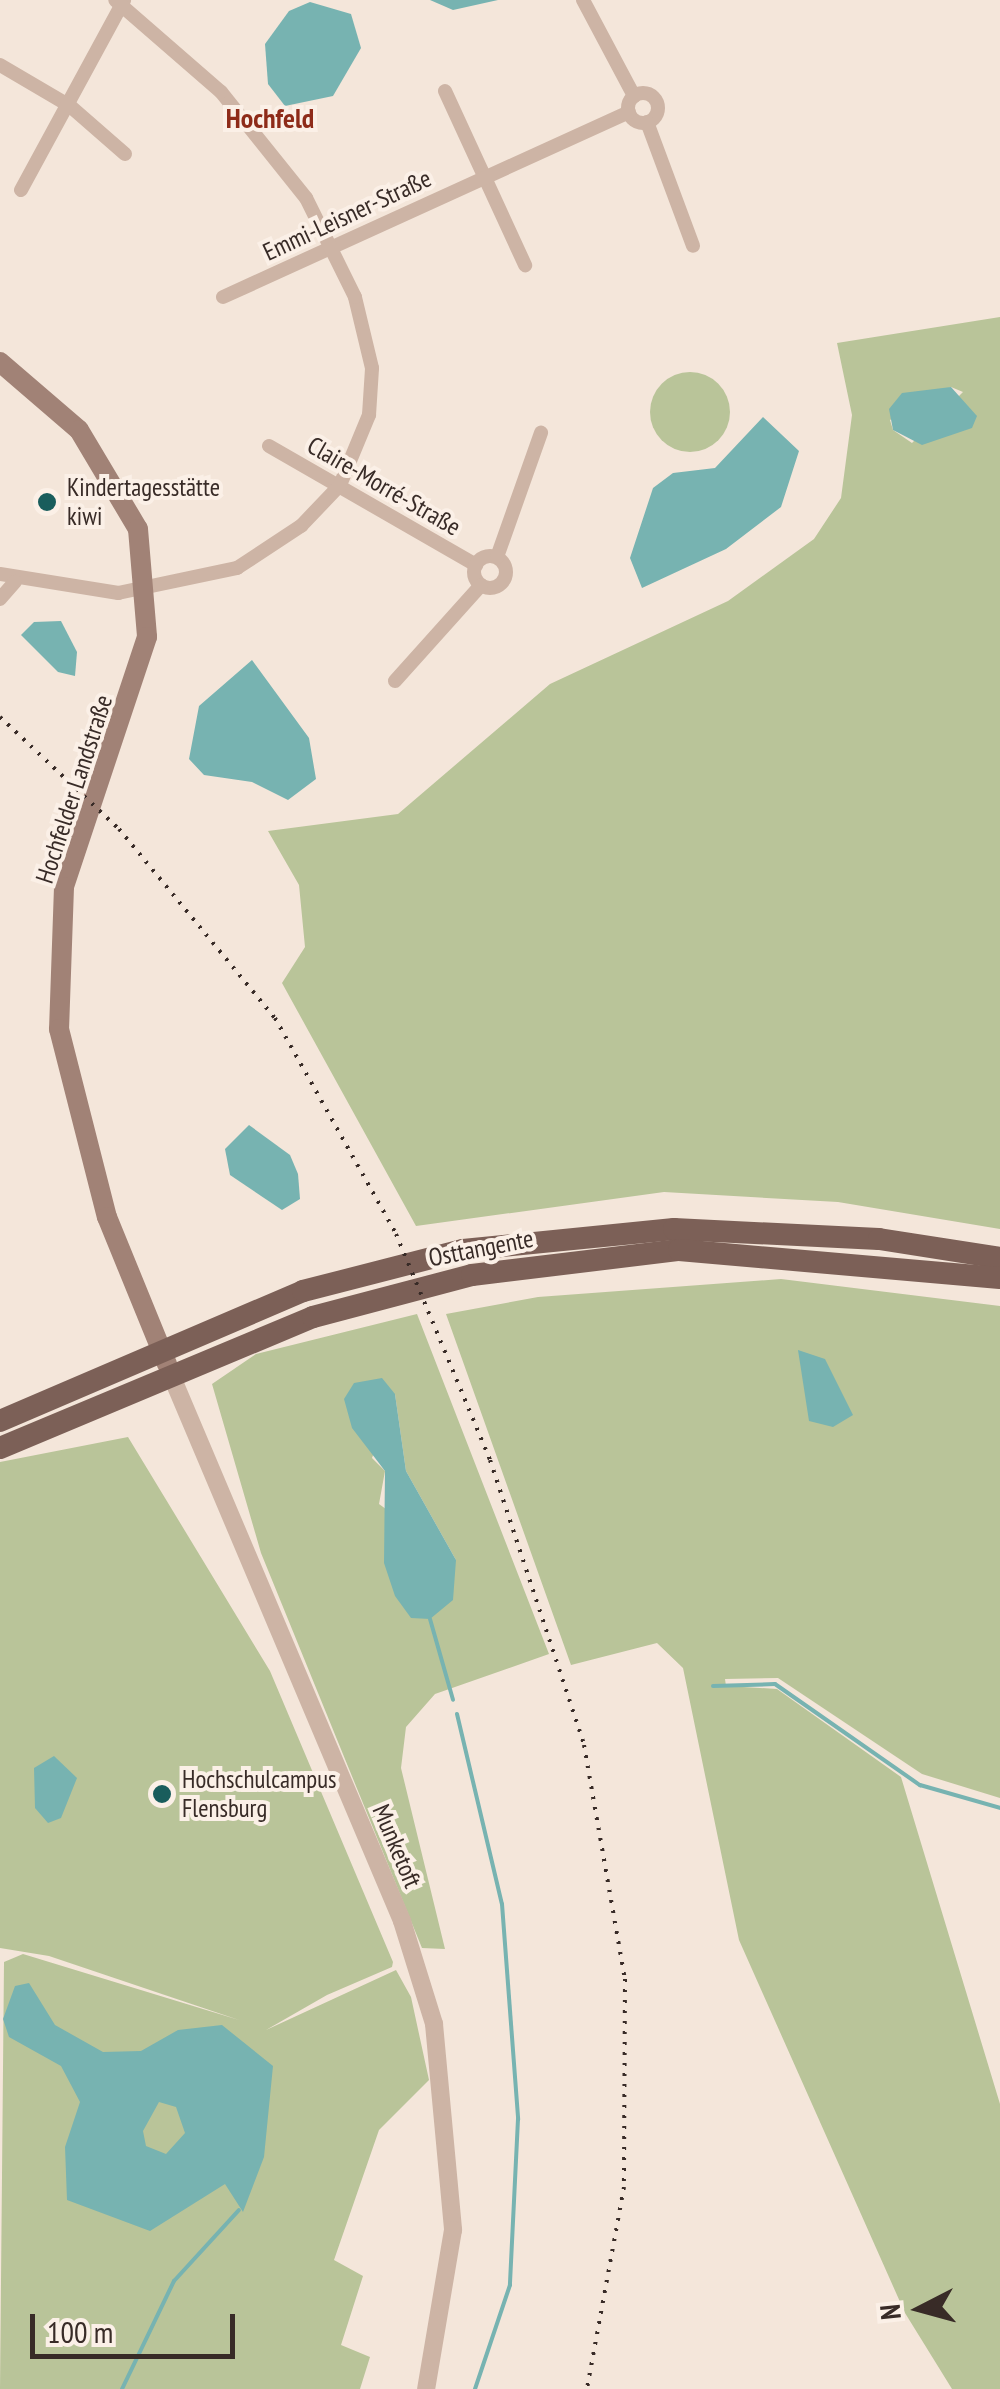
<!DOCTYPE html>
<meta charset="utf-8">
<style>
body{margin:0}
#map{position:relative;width:1000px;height:2389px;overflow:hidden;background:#f4e6da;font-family:"PT Sans Narrow",sans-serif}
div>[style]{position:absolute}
.green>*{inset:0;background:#b9c499}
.round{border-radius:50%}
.water>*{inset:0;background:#77b3b1}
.stream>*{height:4px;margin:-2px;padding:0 2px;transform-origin:2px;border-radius:2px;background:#77b3b1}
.minor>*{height:14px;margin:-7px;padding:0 7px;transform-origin:7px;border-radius:7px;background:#cdb4a5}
.minor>.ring{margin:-7px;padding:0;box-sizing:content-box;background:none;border:14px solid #cdb4a5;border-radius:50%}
.tertiary>*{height:18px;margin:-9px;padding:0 9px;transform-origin:9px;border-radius:9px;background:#cdb4a5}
.secondary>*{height:20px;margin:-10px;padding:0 10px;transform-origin:10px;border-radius:10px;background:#a18276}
.primary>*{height:22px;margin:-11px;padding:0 11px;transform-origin:11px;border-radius:11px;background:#7c6057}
.rail>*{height:4px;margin-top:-2px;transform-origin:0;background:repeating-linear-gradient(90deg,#382b27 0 2.5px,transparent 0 10.5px)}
.dots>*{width:28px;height:28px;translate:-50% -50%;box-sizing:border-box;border:5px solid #fbf0e7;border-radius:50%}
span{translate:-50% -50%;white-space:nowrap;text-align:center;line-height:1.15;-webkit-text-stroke:8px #fbf0e7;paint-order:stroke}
.street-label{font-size:25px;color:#382b27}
.poi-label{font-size:25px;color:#382b27}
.left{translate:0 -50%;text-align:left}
.neighbourhood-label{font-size:28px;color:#8e2b19;font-weight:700}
.north{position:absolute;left:870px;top:2259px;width:100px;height:100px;-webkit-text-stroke:8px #fbf0e7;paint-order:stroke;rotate:264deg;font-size:28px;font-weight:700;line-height:40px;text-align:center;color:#382b27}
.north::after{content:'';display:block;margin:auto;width:35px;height:45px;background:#382b27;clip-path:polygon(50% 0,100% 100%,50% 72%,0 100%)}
.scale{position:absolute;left:30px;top:2314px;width:205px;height:45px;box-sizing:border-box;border:5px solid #382b27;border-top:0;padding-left:12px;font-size:30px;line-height:35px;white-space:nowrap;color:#382b27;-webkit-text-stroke:8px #fbf0e7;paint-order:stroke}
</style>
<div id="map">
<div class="green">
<div style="clip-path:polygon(evenodd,1000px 317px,1000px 1229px,838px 1202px,664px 1192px,416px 1226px,282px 983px,305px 947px,299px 885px,268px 831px,398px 814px,550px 684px,728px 601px,814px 539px,841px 498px,852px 415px,837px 343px,1000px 317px,951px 387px,963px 392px,912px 443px,893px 430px,890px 420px,951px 387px)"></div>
<div class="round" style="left:650px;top:372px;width:80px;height:80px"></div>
<div style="clip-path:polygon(781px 1279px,1000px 1306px,1000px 1798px,922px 1774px,778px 1678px,725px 1679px,726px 1686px,777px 1689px,901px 1777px,1000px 2104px,1000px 2389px,952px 2389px,905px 2313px,739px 1940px,683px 1668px,657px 1643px,571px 1665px,446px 1314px,538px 1297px)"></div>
<div style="clip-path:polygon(evenodd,417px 1314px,549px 1654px,435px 1694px,406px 1727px,401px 1768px,445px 1949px,422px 1948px,261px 1553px,212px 1384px,256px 1354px,417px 1314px,395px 1394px,406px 1471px,456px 1560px,379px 1504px,385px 1471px,372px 1458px,395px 1394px)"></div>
<div style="clip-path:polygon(128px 1437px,270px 1671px,393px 1962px,392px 1967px,327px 1995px,266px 2030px,396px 1970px,411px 1997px,429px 2080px,379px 2130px,334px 2260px,363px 2276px,341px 2345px,370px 2357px,360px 2389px,0 2389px,4px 1962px,23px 1954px,239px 2020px,49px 1956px,0 1948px,0 1462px)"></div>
</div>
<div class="water">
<div style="clip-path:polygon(430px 0,498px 0,453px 10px)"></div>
<div style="clip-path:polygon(310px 2px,351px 14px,361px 48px,333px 96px,285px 106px,268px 84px,265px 44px,289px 11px)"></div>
<div style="clip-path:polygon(951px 387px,977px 416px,972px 428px,922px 445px,893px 430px,889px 409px,902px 393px)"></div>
<div style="clip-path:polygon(763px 417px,799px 451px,781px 507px,726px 549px,642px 588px,630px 558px,653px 488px,673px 473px,715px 468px)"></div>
<div style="clip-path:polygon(61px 621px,77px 652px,75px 676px,58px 672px,21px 635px,34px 622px)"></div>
<div style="clip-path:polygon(252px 660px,309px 738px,316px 779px,288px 800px,252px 782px,204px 775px,189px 759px,199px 706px)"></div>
<div style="clip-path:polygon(249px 1125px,290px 1155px,298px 1174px,300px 1199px,282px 1210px,230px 1175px,225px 1149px)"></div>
<div style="clip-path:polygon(798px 1350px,825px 1359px,853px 1415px,833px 1427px,809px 1421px)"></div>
<div style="clip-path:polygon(382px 1378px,395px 1394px,406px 1471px,456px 1560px,453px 1600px,430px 1619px,411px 1618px,395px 1596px,384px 1563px,385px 1471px,352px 1428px,344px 1399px,354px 1383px)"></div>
<div style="clip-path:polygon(54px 1756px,77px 1778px,61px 1818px,48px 1823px,35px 1808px,34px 1768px)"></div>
<div style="clip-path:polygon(evenodd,29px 1983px,55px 2025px,103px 2052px,141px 2051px,178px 2030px,222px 2025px,273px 2066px,264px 2157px,243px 2212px,225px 2184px,150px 2231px,67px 2200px,65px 2147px,80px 2102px,61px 2066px,9px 2037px,3px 2019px,15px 1986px,29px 1983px,159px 2102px,176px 2107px,185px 2133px,166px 2154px,146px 2146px,143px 2131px,159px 2102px)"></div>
</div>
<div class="stream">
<div style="left:430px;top:1619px;width:84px;rotate:74.1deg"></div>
<div style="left:713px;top:1686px;width:62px;rotate:-1.8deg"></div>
<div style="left:775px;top:1684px;width:177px;rotate:34.9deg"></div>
<div style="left:920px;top:1785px;width:83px;rotate:16deg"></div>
<div style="left:457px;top:1714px;width:195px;rotate:76.7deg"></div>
<div style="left:502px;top:1904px;width:216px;rotate:85.7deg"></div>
<div style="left:518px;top:2119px;width:166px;rotate:92.8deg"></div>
<div style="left:510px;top:2285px;width:110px;rotate:108.6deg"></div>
<div style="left:122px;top:2389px;width:120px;rotate:-64.3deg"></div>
<div style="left:174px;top:2281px;width:96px;rotate:-47.5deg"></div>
</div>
<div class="minor">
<div style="left:583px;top:0;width:109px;rotate:62deg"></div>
<div style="left:0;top:65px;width:81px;rotate:30.4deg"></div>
<div style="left:70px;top:106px;width:73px;rotate:41.1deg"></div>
<div style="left:445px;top:91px;width:192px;rotate:65.3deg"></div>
<div class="ring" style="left:628px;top:93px;width:16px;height:16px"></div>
<div style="left:647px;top:122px;width:132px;rotate:69.6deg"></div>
<div style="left:21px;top:190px;width:216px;rotate:-61.5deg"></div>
<div style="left:223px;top:297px;width:446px;rotate:-24.5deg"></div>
<div style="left:269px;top:446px;width:239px;rotate:29.9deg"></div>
<div class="ring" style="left:474px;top:556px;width:18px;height:18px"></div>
<div style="left:497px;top:557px;width:132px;rotate:-70.5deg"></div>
<div style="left:0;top:574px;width:120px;rotate:9.1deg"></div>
<div style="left:118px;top:593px;width:122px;rotate:-11.9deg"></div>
<div style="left:237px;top:568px;width:77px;rotate:-33.3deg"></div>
<div style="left:301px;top:526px;width:57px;rotate:-46.4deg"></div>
<div style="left:340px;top:485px;width:76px;rotate:-67.5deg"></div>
<div style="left:369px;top:415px;width:47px;rotate:-86.3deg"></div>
<div style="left:372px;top:368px;width:73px;rotate:-103.5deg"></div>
<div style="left:355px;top:297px;width:110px;rotate:-116.3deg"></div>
<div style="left:306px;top:198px;width:136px;rotate:-128.7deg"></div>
<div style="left:221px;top:92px;width:140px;rotate:-139deg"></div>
<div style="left:0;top:599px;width:23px;rotate:-49deg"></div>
<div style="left:395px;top:681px;width:129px;rotate:-48.1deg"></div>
</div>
<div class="tertiary">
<div style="left:172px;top:1377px;width:591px;rotate:67.08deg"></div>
<div style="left:402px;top:1921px;width:108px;rotate:72.7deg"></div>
<div style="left:434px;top:2024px;width:207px;rotate:84.7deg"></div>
<div style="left:453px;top:2230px;width:161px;rotate:99.6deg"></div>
</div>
<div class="secondary">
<div style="left:0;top:362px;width:104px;rotate:40.7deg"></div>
<div style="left:79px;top:430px;width:115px;rotate:59.2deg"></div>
<div style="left:138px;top:529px;width:108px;rotate:85.2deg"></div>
<div style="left:147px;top:637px;width:263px;rotate:108.4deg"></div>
<div style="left:64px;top:887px;width:142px;rotate:92deg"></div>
<div style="left:59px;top:1029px;width:194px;rotate:75.7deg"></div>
<div style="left:107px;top:1217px;width:159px;rotate:67.8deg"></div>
</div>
<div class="primary">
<div style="left:0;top:1421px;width:330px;rotate:-23.2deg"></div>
<div style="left:303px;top:1291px;width:165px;rotate:-14.4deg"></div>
<div style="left:463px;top:1250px;width:212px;rotate:-5.7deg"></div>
<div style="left:674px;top:1229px;width:205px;rotate:2.8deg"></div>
<div style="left:879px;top:1239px;width:122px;rotate:8.9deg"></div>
<div style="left:0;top:1448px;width:339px;rotate:-22.7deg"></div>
<div style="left:313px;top:1317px;width:164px;rotate:-14.8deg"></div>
<div style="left:472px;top:1275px;width:209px;rotate:-6.9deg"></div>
<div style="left:679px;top:1250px;width:322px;rotate:5deg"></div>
</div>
<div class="rail">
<div style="left:0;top:717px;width:163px;rotate:43.3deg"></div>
<div style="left:119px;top:829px;width:245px;rotate:50.5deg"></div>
<div style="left:275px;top:1018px;width:248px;rotate:60.7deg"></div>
<div style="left:396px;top:1234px;width:245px;rotate:67.4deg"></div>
<div style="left:490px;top:1460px;width:300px;rotate:71.7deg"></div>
<div style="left:584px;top:1745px;width:238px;rotate:80.1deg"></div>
<div style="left:625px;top:1979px;width:208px;rotate:90.3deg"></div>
<div style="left:624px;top:2187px;width:205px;rotate:100.4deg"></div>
</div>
<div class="dots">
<div style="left:47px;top:502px;background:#195d5c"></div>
<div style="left:162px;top:1794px;background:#195d5c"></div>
</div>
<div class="street-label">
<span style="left:347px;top:215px;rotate:-25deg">Emmi-Leisner-Straße</span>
<span style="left:384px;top:486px;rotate:30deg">Claire-Morré-Straße</span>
<span style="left:74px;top:789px;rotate:-72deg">Hochfelder Landstraße</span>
<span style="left:481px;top:1248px;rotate:-11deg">Osttangente</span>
<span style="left:397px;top:1846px;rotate:67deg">Munketoft</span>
</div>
<div class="poi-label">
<span class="left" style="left:67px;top:502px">Kindertagesstätte<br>kiwi</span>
<span class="left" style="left:182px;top:1794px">Hochschulcampus<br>Flensburg</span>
</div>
<div class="neighbourhood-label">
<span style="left:270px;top:118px">Hochfeld</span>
</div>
<div class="north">N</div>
<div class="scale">100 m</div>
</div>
